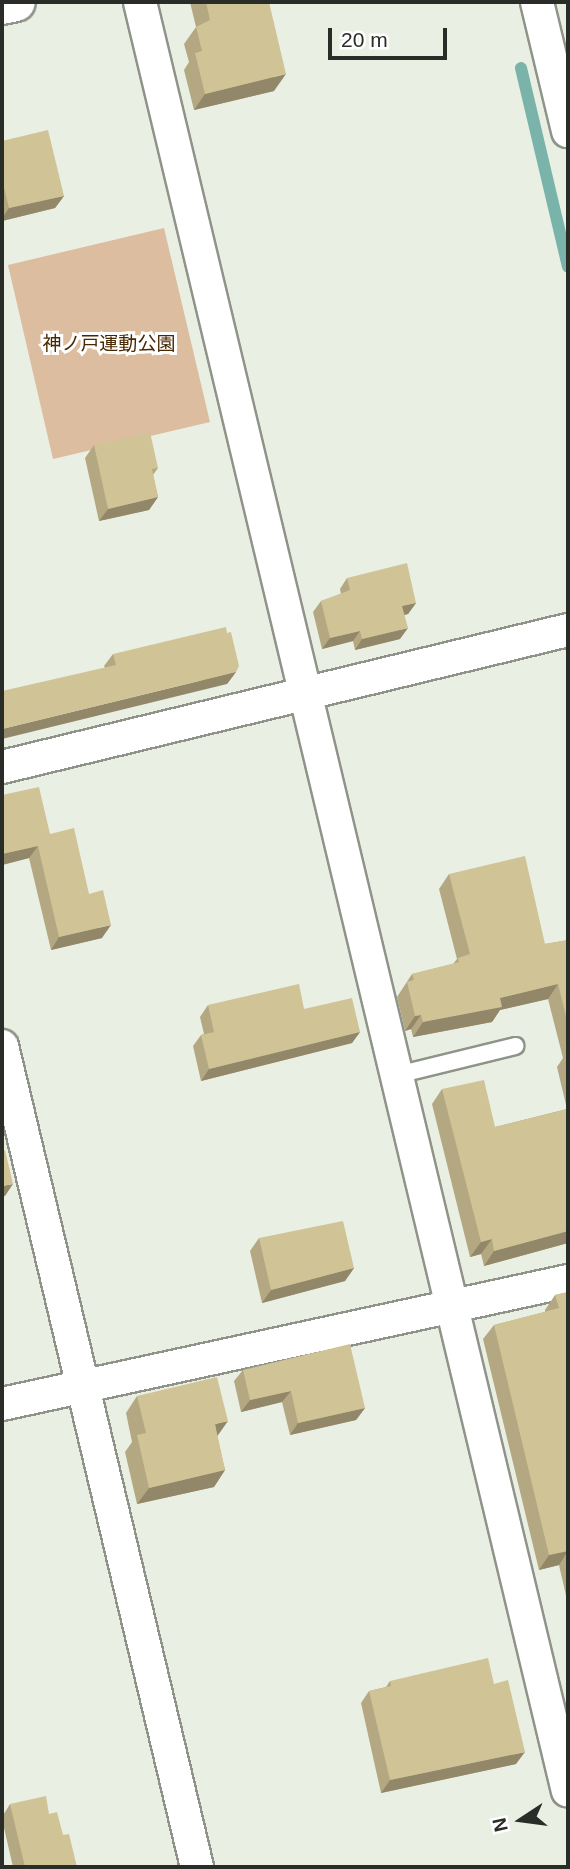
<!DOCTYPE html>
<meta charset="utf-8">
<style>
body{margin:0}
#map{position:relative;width:570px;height:1869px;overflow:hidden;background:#eaefe4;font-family:Arial,"Noto Sans JP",sans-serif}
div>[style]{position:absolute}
.green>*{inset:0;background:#ddbda0}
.stream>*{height:12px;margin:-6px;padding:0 6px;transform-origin:6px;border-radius:6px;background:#79b3a9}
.roads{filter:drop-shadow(2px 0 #8f9389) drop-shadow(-2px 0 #8f9389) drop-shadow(0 2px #8f9389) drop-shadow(0 -2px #8f9389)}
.service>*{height:16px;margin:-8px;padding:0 8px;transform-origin:8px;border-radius:8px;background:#fff}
.minor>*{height:32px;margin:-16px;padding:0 16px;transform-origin:16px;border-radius:16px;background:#fff}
.tertiary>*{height:38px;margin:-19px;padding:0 19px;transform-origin:19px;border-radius:19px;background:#fff}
.wall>*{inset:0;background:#b3a881}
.shaded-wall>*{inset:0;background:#928869}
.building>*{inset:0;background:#d0c396}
span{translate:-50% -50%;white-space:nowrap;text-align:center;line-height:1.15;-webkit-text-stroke:6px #fff;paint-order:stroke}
.park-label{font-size:19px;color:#492700}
.frame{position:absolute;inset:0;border:4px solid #2a2c28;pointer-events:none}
.north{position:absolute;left:486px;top:1785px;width:70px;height:70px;-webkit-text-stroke:5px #fff;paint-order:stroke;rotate:257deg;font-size:19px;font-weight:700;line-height:28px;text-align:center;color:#2a2c28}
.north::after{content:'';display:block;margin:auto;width:24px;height:32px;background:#2a2c28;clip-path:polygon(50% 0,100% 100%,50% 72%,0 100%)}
.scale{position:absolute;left:328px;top:28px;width:119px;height:32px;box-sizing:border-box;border:4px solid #2a2c28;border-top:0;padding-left:9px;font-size:21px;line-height:24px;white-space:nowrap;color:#2a2c28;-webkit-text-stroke:5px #fff;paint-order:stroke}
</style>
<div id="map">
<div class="green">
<div style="clip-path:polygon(164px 228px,210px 422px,53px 459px,8px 265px)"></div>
</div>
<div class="stream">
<div style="left:521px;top:68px;width:204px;rotate:76.7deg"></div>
</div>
<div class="roads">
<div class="service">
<div style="left:397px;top:1075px;width:122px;rotate:-13.8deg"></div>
</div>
<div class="minor">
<div style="left:140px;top:2px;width:1839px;rotate:76.55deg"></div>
<div style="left:537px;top:2px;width:133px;rotate:76.5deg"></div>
<div style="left:2px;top:767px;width:582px;rotate:-13.61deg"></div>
<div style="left:2px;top:1046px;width:844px;rotate:76.64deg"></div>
<div style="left:2px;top:1404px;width:579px;rotate:-12.26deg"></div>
</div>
<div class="tertiary">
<div style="left:2px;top:5px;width:14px;rotate:-12deg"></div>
</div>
</div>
<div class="wall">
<div style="clip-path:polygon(190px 2px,269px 2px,274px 91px,194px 110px,184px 70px,189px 62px,184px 44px,196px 27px)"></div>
<div style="clip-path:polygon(2px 141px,64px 196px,55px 208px,2px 221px)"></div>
<div style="clip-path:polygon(94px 445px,158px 468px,153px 475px,158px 497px,149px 510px,99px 521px,85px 458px)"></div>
<div style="clip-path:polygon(347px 578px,416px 603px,408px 614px,404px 615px,400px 639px,355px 650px,353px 641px,322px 649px,313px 612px,321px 601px,341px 594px,340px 589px)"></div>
<div style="clip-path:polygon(113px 654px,236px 672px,227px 684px,105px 668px,104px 666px)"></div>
<div style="clip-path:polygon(2px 795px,50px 834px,89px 894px,102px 938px,51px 950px,29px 858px,2px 865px)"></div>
<div style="clip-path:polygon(449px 874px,545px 944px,568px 940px,568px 1243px,484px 1266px,481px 1254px,470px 1257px,432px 1104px,442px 1089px,495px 1127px,567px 1109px,557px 1067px,563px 1058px,548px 999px,500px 1010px,492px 1022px,413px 1037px,411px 1029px,405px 1031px,397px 997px,412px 974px,453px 964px,457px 959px,439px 889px)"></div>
<div style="clip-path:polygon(208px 1005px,304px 1009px,360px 1032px,352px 1043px,201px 1081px,193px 1046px,201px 1035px,204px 1034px,200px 1017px)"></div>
<div style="clip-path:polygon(259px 1238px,354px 1268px,345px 1281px,262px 1303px,250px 1251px)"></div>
<div style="clip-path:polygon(568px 1292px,568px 1600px,567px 1600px,559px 1565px,539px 1570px,483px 1339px,494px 1325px,545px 1312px,545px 1310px,555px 1295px)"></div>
<div style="clip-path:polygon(243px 1370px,365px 1408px,356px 1420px,290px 1435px,282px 1402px,241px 1412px,234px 1381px)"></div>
<div style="clip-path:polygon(137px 1396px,217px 1436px,225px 1470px,214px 1487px,137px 1504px,125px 1452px,132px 1442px,126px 1413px)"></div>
<div style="clip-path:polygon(390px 1681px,494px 1684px,516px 1764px,381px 1793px,361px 1703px,369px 1691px,386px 1687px)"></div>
<div style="clip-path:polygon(10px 1804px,49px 1814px,63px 1835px,77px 1867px,13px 1867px,2px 1819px,2px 1817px)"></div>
</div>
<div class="shaded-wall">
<div style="clip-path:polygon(286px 74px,274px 91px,194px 110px,205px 94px)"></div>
<div style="clip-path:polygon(64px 196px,55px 208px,2px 221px,2px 218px,9px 208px)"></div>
<div style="clip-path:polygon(158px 497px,149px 510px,99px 521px,108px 509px)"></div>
<div style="clip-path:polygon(416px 603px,408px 614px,395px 617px,402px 606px)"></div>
<div style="clip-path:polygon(408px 628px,400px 639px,355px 650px,362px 639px)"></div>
<div style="clip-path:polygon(360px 631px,353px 641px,322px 649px,330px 638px)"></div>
<div style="clip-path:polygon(236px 672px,227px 684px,2px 739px,2px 729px)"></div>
<div style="clip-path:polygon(38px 846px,29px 858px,2px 865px,2px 854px)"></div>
<div style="clip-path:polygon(111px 925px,102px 938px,51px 950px,59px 937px)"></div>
<div style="clip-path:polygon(558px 984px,548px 999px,500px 1010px,492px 1022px,413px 1037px,423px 1022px,500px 998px)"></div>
<div style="clip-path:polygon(421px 1015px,411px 1029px,405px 1031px,415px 1016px)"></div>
<div style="clip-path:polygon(360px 1032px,352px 1043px,201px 1081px,209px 1069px)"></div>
<div style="clip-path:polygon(13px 1184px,5px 1196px,2px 1196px,2px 1186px)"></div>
<div style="clip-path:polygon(568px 1231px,568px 1243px,484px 1266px,494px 1251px)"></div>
<div style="clip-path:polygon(492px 1239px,481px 1254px,470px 1257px,481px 1242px)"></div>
<div style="clip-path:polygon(354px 1268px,345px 1281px,262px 1303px,271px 1290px)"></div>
<div style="clip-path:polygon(291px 1391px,282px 1402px,241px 1412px,250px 1400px)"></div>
<div style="clip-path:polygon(365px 1408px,356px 1420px,290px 1435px,298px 1423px)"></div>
<div style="clip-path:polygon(228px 1421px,216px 1438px,215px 1424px)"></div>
<div style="clip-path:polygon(225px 1470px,214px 1487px,137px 1504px,149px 1488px)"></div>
<div style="clip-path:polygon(568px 1551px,559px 1565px,539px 1570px,549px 1555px)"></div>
<div style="clip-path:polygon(525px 1752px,516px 1764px,381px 1793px,390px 1780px)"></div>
</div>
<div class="building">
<div style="clip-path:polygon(206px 2px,269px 2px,286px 74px,205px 94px,195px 53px,202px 51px,196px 27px,210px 20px)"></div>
<div style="clip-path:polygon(48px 130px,64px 196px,9px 208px,2px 179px,2px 141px)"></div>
<div style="clip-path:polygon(150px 432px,158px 468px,152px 469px,158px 497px,108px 509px,94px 445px)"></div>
<div style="clip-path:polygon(407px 563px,416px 603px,402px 606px,408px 628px,362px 639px,360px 631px,330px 638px,321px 601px,350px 590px,347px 578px)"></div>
<div style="clip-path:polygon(226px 627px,227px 633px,231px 632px,239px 666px,236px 672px,2px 729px,2px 691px,116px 665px,113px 654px)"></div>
<div style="clip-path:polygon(39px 787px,50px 834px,74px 828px,89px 894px,103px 890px,111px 925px,59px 937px,38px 846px,2px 854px,2px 795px)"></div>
<div style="clip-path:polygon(525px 856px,545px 944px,568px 940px,568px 1024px,558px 984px,500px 998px,502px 1007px,423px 1022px,421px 1015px,415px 1016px,407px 982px,414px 980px,412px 974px,459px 962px,458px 958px,470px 954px,449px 874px)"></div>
<div style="clip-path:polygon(299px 984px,304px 1009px,352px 998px,360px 1032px,209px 1069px,201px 1035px,214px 1032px,208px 1005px)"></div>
<div style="clip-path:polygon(484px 1080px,495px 1127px,568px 1109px,568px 1231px,494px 1251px,492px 1239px,481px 1242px,442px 1089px)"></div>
<div style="clip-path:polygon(5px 1150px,13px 1184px,2px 1186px,2px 1151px)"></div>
<div style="clip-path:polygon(343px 1221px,354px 1268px,271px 1290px,259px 1238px)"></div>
<div style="clip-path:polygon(568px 1292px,568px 1551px,549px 1555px,494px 1325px,559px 1308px,555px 1295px)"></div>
<div style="clip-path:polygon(350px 1344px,365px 1408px,298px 1423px,291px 1391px,250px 1400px,243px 1370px)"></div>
<div style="clip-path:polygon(217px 1377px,228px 1421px,215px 1424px,225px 1470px,149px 1488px,137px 1435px,146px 1433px,137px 1396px)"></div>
<div style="clip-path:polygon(488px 1658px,494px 1684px,508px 1680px,525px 1752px,390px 1780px,369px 1691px,391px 1686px,390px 1681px)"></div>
<div style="clip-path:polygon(46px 1796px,49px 1814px,57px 1812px,63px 1835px,69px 1834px,77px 1867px,25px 1867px,10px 1804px)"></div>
</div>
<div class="park-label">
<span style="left:109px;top:344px">神ノ戸運動公園</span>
</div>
<div class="frame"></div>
<div class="north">N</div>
<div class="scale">20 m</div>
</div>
